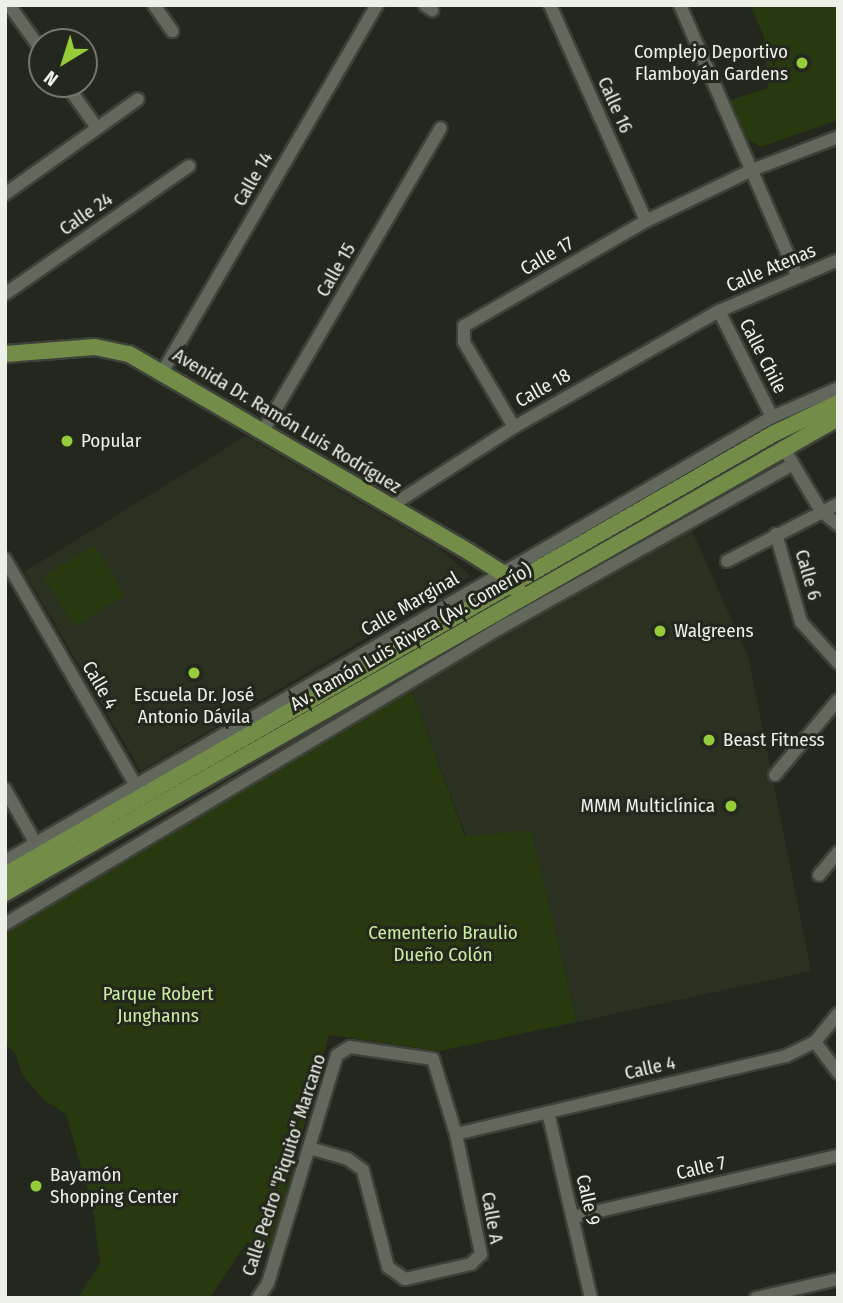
<!DOCTYPE html>
<meta charset="utf-8">
<style>
body{margin:0}
#map{position:relative;width:843px;height:1303px;overflow:hidden;background:#23271d;font-family:"Fira Sans Condensed",sans-serif}
div>[style]{position:absolute}
.built>*{inset:0;background:#2a3121}
.green>*{inset:0;background:#28380f}
.roads{filter:drop-shadow(2px 0 #3e4139) drop-shadow(-2px 0 #3e4139) drop-shadow(0 2px #3e4139) drop-shadow(0 -2px #3e4139)}
.minor>*{height:12px;margin:-6px;padding:0 6px;transform-origin:6px;border-radius:6px;background:#63685c}
.major>*{height:16px;margin:-8px;padding:0 8px;transform-origin:8px;border-radius:8px;background:#738d49}
.dots>*{width:19px;height:19px;translate:-50% -50%;box-sizing:border-box;border:4px solid #23271d;border-radius:50%}
span{translate:-50% -50%;white-space:nowrap;text-align:center;line-height:1.15;-webkit-text-stroke:6px #23271d;paint-order:stroke}
.poi-label{font-size:19px;color:#edf0e9}
.right{translate:-100% -50%;text-align:right}
.left{translate:0 -50%;text-align:left}
.street-label{font-size:19px;color:#edf0e9}
.park-label{font-size:19px;color:#cbeca1}
.frame{position:absolute;inset:0;border:7px solid #edf0e9;pointer-events:none}
.north{position:absolute;left:28px;top:28px;width:70px;height:70px;box-sizing:border-box;background:#23271d;border:2px solid #74776f;border-radius:50%;rotate:218deg;font-size:19px;font-weight:700;line-height:28px;text-align:center;color:#edf0e9}
.north::after{content:'';display:block;margin:auto;width:24px;height:32px;background:#96cc39;clip-path:polygon(50% 0,100% 100%,50% 72%,0 100%)}
</style>
<div id="map">
<div class="built">
<div style="clip-path:polygon(246px 436px,437px 547px,471px 576px,141px 771px,24px 572px)"></div>
<div style="clip-path:polygon(689px 524px,749px 659px,811px 971px,577px 1022px,531px 830px,466px 836px,410px 687px)"></div>
</div>
<div class="green">
<div style="clip-path:polygon(750px 5px,838px 5px,838px 120px,761px 147px,747px 139px,730px 100px,768px 88px,764px 37px)"></div>
<div style="clip-path:polygon(94px 545px,125px 595px,75px 627px,43px 577px)"></div>
<div style="clip-path:polygon(410px 687px,465px 836px,531px 830px,577px 1022px,440px 1051px,329px 1035px,271px 1250px,247px 1242px,210px 1298px,78px 1298px,100px 1263px,93px 1210px,66px 1114px,44px 1100px,21px 1073px,16px 1054px,5px 1043px,5px 930px)"></div>
</div>
<div class="roads">
<div class="minor">
<div style="left:9px;top:5px;width:57px;rotate:54.3deg"></div>
<div style="left:154px;top:5px;width:32px;rotate:55deg"></div>
<div style="left:425px;top:5px;width:9px;rotate:36deg"></div>
<div style="left:550px;top:5px;width:236px;rotate:66deg"></div>
<div style="left:680px;top:5px;width:294px;rotate:66.6deg"></div>
<div style="left:66px;top:84px;width:54px;rotate:54.8deg"></div>
<div style="left:5px;top:194px;width:163px;rotate:-35.5deg"></div>
<div style="left:5px;top:294px;width:224px;rotate:-34.8deg"></div>
<div style="left:719px;top:311px;width:119px;rotate:63.4deg"></div>
<div style="left:163px;top:371px;width:424px;rotate:-59.7deg"></div>
<div style="left:514px;top:427px;width:99px;rotate:-120.5deg"></div>
<div style="left:464px;top:342px;width:16px;rotate:-90deg"></div>
<div style="left:464px;top:326px;width:210px;rotate:-30deg"></div>
<div style="left:646px;top:221px;width:118px;rotate:-25.7deg"></div>
<div style="left:752px;top:170px;width:92px;rotate:-21deg"></div>
<div style="left:263px;top:431px;width:351px;rotate:-59.6deg"></div>
<div style="left:783px;top:447px;width:74px;rotate:59.3deg"></div>
<div style="left:821px;top:511px;width:22px;rotate:39deg"></div>
<div style="left:391px;top:506px;width:146px;rotate:-32.7deg"></div>
<div style="left:514px;top:427px;width:236px;rotate:-29.5deg"></div>
<div style="left:719px;top:311px;width:129px;rotate:-23.2deg"></div>
<div style="left:776px;top:534px;width:91px;rotate:74.1deg"></div>
<div style="left:801px;top:622px;width:55px;rotate:47.9deg"></div>
<div style="left:5px;top:559px;width:266px;rotate:60deg"></div>
<div style="left:727px;top:561px;width:125px;rotate:-27.2deg"></div>
<div style="left:775px;top:775px;width:98px;rotate:-50deg"></div>
<div style="left:5px;top:789px;width:61px;rotate:60.5deg"></div>
<div style="left:5px;top:861px;width:886px;rotate:-30.07deg"></div>
<div style="left:772px;top:417px;width:72px;rotate:-23.7deg"></div>
<div style="left:819px;top:875px;width:30px;rotate:-50deg"></div>
<div style="left:5px;top:924px;width:577px;rotate:-30.88deg"></div>
<div style="left:500px;top:628px;width:336px;rotate:-29.2deg"></div>
<div style="left:815px;top:1042px;width:39px;rotate:53deg"></div>
<div style="left:548px;top:1112px;width:191px;rotate:77deg"></div>
<div style="left:456px;top:1134px;width:339px;rotate:-13.3deg"></div>
<div style="left:786px;top:1056px;width:32px;rotate:-26deg"></div>
<div style="left:815px;top:1042px;width:36px;rotate:-51deg"></div>
<div style="left:573px;top:1217px;width:272px;rotate:-13deg"></div>
<div style="left:258px;top:1298px;width:18px;rotate:-56deg"></div>
<div style="left:268px;top:1283px;width:238px;rotate:-73.2deg"></div>
<div style="left:337px;top:1055px;width:15px;rotate:-32deg"></div>
<div style="left:350px;top:1047px;width:84px;rotate:8.2deg"></div>
<div style="left:433px;top:1059px;width:78px;rotate:73deg"></div>
<div style="left:456px;top:1134px;width:123px;rotate:78.2deg"></div>
<div style="left:481px;top:1254px;width:14px;rotate:135deg"></div>
<div style="left:471px;top:1264px;width:68px;rotate:167.2deg"></div>
<div style="left:405px;top:1279px;width:21px;rotate:-145deg"></div>
<div style="left:388px;top:1267px;width:100px;rotate:-104.5deg"></div>
<div style="left:363px;top:1170px;width:19px;rotate:-144deg"></div>
<div style="left:348px;top:1159px;width:41px;rotate:-164.2deg"></div>
<div style="left:756px;top:1298px;width:84px;rotate:-13deg"></div>
</div>
<div class="major">
<div style="left:5px;top:354px;width:90px;rotate:-4.4deg"></div>
<div style="left:95px;top:347px;width:35px;rotate:12deg"></div>
<div style="left:129px;top:354px;width:393px;rotate:30.2deg"></div>
<div style="left:469px;top:552px;width:40px;rotate:32deg"></div>
<div style="left:503px;top:573px;width:26px;rotate:50deg"></div>
<div style="left:5px;top:875px;width:888px;rotate:-29.86deg"></div>
<div style="left:775px;top:433px;width:70px;rotate:-25.5deg"></div>
<div style="left:5px;top:893px;width:959px;rotate:-29.69deg"></div>
</div>
</div>
<div class="dots">
<div style="left:802px;top:63px;background:#96cc39"></div>
<div style="left:67px;top:441px;background:#96cc39"></div>
<div style="left:660px;top:631px;background:#96cc39"></div>
<div style="left:194px;top:673px;background:#96cc39"></div>
<div style="left:709px;top:740px;background:#96cc39"></div>
<div style="left:731px;top:806px;background:#96cc39"></div>
<div style="left:36px;top:1186px;background:#96cc39"></div>
</div>
<div class="poi-label">
<span class="right" style="left:788px;top:63px">Complejo Deportivo<br>Flamboyán Gardens</span>
<span class="left" style="left:81px;top:441px">Popular</span>
<span class="left" style="left:674px;top:631px">Walgreens</span>
<span style="left:194px;top:706px">Escuela Dr. José<br>Antonio Dávila</span>
<span class="left" style="left:723px;top:740px">Beast Fitness</span>
<span class="right" style="left:715px;top:806px">MMM Multiclínica</span>
<span class="left" style="left:50px;top:1186px">Bayamón<br>Shopping Center</span>
</div>
<div class="street-label">
<span style="left:615px;top:105px;rotate:66deg">Calle 16</span>
<span style="left:253px;top:179px;rotate:-60deg">Calle 14</span>
<span style="left:86px;top:214px;rotate:-35deg">Calle 24</span>
<span style="left:547px;top:256px;rotate:-30deg">Calle 17</span>
<span style="left:771px;top:268px;rotate:-23deg">Calle Atenas</span>
<span style="left:336px;top:270px;rotate:-60deg">Calle 15</span>
<span style="left:763px;top:356px;rotate:63deg">Calle Chile</span>
<span style="left:543px;top:388px;rotate:-29deg">Calle 18</span>
<span style="left:287px;top:421px;rotate:31deg">Avenida Dr. Ramón Luis Rodríguez</span>
<span style="left:808px;top:575px;rotate:74deg">Calle 6</span>
<span style="left:410px;top:604px;rotate:-30deg">Calle Marginal</span>
<span style="left:411px;top:637px;rotate:-30deg">Av. Ramón Luis Rivera (Av. Comerío)</span>
<span style="left:100px;top:685px;rotate:60deg">Calle 4</span>
<span style="left:650px;top:1068px;rotate:-13deg">Calle 4</span>
<span style="left:284px;top:1165px;rotate:-72deg">Calle Pedro "Piquito" Marcano</span>
<span style="left:701px;top:1168px;rotate:-13deg">Calle 7</span>
<span style="left:588px;top:1200px;rotate:77deg">Calle 9</span>
<span style="left:492px;top:1218px;rotate:80deg">Calle A</span>
</div>
<div class="park-label">
<span style="left:443px;top:944px">Cementerio Braulio<br>Dueño Colón</span>
<span style="left:158px;top:1005px">Parque Robert<br>Junghanns</span>
</div>
<div class="frame"></div>
<div class="north">N</div>
</div>
